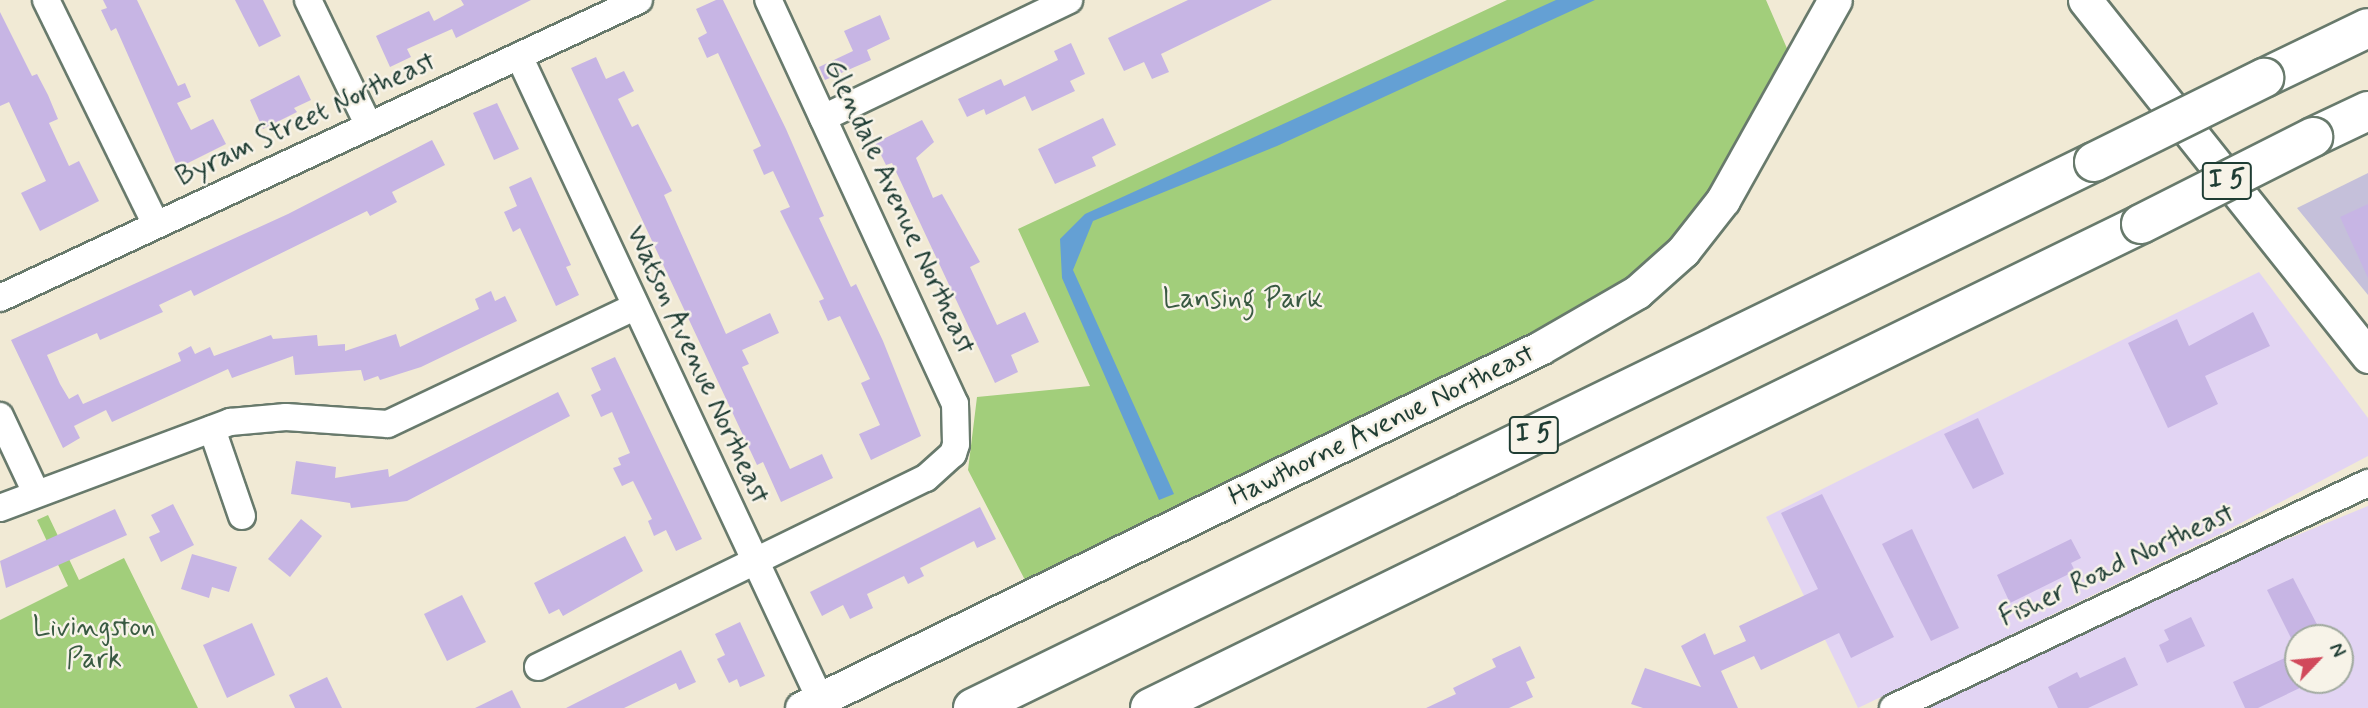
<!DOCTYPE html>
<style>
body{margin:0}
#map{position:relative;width:2368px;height:708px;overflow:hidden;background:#f1ead5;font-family:Mynerve,sans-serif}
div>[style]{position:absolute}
.built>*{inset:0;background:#e2d4f3}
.industrial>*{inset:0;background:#c5c0da}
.green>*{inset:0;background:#a2ce7b}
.water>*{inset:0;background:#64a0d4}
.building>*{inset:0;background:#c7b5e4}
.roads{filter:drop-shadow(2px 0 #687a6c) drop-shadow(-2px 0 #687a6c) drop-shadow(0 2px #687a6c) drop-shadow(0 -2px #687a6c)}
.minor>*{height:26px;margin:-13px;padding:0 13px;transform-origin:13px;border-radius:13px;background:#fff}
.major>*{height:33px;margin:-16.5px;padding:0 16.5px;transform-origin:16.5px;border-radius:16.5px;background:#fff}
.highway>*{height:38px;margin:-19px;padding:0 19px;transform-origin:19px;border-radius:19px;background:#fff}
.bridges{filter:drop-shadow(2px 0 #687a6c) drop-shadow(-2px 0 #687a6c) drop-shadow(0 2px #687a6c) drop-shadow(0 -2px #687a6c)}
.highway-bridge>*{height:38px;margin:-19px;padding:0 19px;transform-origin:19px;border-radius:19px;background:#fff}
span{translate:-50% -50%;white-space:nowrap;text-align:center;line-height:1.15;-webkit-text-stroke:5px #f7f3e8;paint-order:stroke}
.shield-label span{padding:2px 5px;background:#f7f3e8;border:2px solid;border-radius:5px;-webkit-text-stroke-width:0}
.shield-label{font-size:26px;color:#1f3d34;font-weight:700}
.street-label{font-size:28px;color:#1f3d34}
.park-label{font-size:28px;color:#395a42}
.north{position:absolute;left:2284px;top:624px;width:70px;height:70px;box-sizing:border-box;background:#f7f3e8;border:2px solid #a1aaa0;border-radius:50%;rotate:64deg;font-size:19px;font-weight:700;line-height:28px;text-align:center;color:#1f3d34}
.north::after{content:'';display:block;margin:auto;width:24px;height:32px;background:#d1495b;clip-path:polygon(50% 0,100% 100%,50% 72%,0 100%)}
</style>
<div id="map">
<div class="built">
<div style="clip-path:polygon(2259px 272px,2368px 418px,2368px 456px,2220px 534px,1858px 708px,1766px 517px)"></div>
<div style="clip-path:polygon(evenodd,2368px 506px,2368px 708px,1922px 708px,2166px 589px,2368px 506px,2298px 638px,2340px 638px,2340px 680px,2298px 680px,2298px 638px)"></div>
</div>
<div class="industrial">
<div style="clip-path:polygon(2368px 173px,2368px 295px,2297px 208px)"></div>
</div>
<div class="green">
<div style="clip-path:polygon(1507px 0,1766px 0,1789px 53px,1732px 169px,1653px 266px,1502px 353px,1025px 580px,968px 470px,977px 397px,1090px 386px,1018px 229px)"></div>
<div style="clip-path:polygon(48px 515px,79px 580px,124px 558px,198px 708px,0 708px,0 620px,68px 586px,37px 520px)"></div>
</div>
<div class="water">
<div style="clip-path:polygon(1556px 0,1595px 0,1277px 146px,1093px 221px,1073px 270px,1174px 494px,1159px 500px,1062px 278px,1060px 239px,1085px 214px)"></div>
</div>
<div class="building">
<div style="clip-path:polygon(103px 0,137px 0,178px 86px,185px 83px,191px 97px,177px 103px,191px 130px,213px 119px,226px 144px,178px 168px,116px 28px,111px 31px,101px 10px,107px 8px)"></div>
<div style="clip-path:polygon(235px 0,263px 0,281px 36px,259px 47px)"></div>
<div style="clip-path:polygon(461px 0,531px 0,456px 38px,452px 29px,407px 49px,411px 57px,390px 67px,376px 36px,429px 11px,434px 21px,464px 5px)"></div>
<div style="clip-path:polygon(716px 0,723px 0,786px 129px,824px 216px,819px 218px,851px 287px,856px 284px,883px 341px,921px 436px,871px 460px,859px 434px,880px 425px,861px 383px,870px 379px,840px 316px,828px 321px,819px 301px,824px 299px,780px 211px,790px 207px,773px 171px,764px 175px,753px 150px,761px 146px,718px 53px,707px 58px,698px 38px,707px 33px,696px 9px)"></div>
<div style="clip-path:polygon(1188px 0,1272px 0,1161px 54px,1169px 72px,1152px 79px,1144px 62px,1124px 71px,1108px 38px)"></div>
<div style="clip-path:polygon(0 12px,32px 76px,37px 74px,48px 95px,58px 119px,49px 123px,69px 166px,79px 161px,99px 201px,40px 231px,21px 193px,46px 181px,9px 102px,0 106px)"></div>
<div style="clip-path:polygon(880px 15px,890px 39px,867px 50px,871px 60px,825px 80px,819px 67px,853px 51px,844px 31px)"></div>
<div style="clip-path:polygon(1071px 43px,1085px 74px,1070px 81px,1075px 91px,1032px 111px,1025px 96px,986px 115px,984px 109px,967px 117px,958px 99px,1001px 79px,1004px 86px,1058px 60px,1054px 51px)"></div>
<div style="clip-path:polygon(596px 57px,606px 79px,624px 71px,634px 91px,618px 99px,632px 127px,638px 124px,672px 191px,664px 195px,726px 334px,770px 313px,779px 333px,742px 350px,749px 364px,742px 367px,790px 469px,822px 454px,833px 478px,781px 502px,763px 462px,757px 465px,571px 68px)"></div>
<div style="clip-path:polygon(299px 75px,311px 100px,294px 108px,297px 112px,263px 129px,250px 100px)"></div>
<div style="clip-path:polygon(497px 103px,519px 149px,494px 160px,473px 113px)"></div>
<div style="clip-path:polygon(1103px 118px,1116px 145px,1092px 157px,1096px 166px,1055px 184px,1038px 149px)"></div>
<div style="clip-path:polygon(922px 120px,934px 142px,916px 158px,933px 198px,942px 194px,980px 262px,970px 267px,997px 325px,1025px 312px,1039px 342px,1011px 355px,1018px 372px,995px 383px,892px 163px,886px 165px,875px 143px)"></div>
<div style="clip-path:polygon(432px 140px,445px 165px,392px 192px,397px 202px,370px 216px,367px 211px,194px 296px,191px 290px,159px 305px,163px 312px,100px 340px,97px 333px,47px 355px,60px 384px,69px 399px,78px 394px,83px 404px,181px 361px,178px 353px,191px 346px,195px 354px,210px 347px,214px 356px,271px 335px,273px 339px,317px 335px,318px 346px,345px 344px,345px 351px,396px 334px,400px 347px,479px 309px,475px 299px,491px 291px,495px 301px,505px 296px,517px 321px,421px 367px,380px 380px,378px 376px,364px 381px,361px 370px,295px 375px,293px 356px,232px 378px,228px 369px,112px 422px,106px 410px,74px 426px,80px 438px,63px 448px,11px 340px,288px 214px)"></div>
<div style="clip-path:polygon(531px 177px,571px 265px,566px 267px,579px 295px,556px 306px,520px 228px,513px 232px,504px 212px,517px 206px,509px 187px)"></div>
<div style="clip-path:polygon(2368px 204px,2368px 278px,2340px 217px)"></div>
<div style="clip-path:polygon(2253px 312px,2270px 346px,2205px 376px,2218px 404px,2168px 428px,2128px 343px,2177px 319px,2189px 346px)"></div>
<div style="clip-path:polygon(615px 357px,702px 539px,676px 551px,666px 530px,654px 536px,648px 521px,652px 519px,633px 481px,622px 486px,613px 468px,621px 465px,618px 458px,630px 453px,612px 412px,601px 417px,591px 395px,601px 390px,591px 368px)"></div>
<div style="clip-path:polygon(558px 392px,570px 416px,407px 501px,351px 508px,350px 503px,291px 494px,296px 461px,336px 467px,335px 478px,388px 469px,389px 477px)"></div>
<div style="clip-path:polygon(1978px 418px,2004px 474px,1973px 489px,1944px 434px)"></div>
<div style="clip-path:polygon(1822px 494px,1894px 637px,1851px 658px,1839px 633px,1761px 670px,1754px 656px,1721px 671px,1738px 708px,1643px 708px,1631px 704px,1645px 668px,1701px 687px,1681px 646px,1705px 633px,1714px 655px,1746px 641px,1739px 626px,1818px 589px,1781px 513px)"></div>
<div style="clip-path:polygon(173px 504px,194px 545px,161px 562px,149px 537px,160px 532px,151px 515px)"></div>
<div style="clip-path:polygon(980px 507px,996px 539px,977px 548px,974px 541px,920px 568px,924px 576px,908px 584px,904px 576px,867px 594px,873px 608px,850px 619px,843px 605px,822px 616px,810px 592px)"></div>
<div style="clip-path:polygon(115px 509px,127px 535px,6px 588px,0 561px)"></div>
<div style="clip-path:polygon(301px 519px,322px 536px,290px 577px,268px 559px)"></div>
<div style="clip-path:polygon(1912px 529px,1959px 628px,1931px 641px,1882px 544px)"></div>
<div style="clip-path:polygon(625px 536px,643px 571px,563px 616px,559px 609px,549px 614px,534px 583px)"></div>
<div style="clip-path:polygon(2071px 539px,2081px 558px,2071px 563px,2075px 571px,2010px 603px,1997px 575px)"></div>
<div style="clip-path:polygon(192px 554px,237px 567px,229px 592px,212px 587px,209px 598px,181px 589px)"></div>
<div style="clip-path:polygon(2293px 578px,2324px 638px,2291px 638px,2267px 590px)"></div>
<div style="clip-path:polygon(462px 595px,486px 642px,447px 661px,424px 614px)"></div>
<div style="clip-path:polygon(2191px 617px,2205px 646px,2167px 663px,2159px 645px,2169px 640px,2164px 630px)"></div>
<div style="clip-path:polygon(740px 622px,765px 676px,740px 687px,737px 679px,729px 683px,717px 659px,725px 655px,715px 634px)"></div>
<div style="clip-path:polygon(252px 623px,275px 675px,227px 698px,203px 645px)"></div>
<div style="clip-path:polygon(1520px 646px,1535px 678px,1526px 682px,1533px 697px,1509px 708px,1426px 708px,1456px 694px,1453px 688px,1496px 667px,1492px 659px)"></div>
<div style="clip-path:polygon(681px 650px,696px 682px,679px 690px,676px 683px,624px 708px,566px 708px)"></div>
<div style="clip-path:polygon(2298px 652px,2298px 680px,2304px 686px,2258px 708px,2245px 708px,2233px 682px)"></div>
<div style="clip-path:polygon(2125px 657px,2138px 685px,2088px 708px,2058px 708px,2048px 687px,2077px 672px,2080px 678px)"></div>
<div style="clip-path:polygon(327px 677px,342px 708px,295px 708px,289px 695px)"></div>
<div style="clip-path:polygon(512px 690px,521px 708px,475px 708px)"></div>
</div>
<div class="roads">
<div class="minor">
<div style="left:46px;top:0;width:250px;rotate:63.9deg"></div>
<div style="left:308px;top:0;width:138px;rotate:64.2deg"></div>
<div style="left:519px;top:56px;width:710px;rotate:64.91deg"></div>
<div style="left:823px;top:118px;width:273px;rotate:-25.6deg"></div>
<div style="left:0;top:298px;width:705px;rotate:-25deg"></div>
<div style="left:0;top:416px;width:85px;rotate:64.9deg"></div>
<div style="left:212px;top:429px;width:92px;rotate:71deg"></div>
<div style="left:0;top:508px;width:246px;rotate:-20.5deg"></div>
<div style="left:230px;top:422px;width:56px;rotate:-5.1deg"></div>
<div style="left:286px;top:417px;width:102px;rotate:3.9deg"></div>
<div style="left:388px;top:424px;width:272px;rotate:-25.4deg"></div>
<div style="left:538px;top:667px;width:432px;rotate:-26deg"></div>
<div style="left:926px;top:478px;width:36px;rotate:-42deg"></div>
<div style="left:953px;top:454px;width:10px;rotate:-73deg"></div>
<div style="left:956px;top:444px;width:40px;rotate:-91.4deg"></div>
<div style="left:955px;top:404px;width:445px;rotate:-114.8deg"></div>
<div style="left:1893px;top:708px;width:526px;rotate:-25.35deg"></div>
</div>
<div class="major">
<div style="left:2085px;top:0;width:455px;rotate:51.5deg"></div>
<div style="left:802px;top:708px;width:821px;rotate:-26deg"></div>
<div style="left:1540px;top:348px;width:112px;rotate:-30deg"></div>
<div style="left:1637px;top:292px;width:62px;rotate:-41.7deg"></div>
<div style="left:1683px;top:251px;width:65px;rotate:-51.9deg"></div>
<div style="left:1723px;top:200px;width:229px;rotate:-60.8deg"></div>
</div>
<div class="highway">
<div style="left:2264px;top:78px;width:115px;rotate:-25.7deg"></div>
<div style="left:2313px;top:137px;width:61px;rotate:-25.3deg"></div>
<div style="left:973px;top:708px;width:1247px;rotate:-25.97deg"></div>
<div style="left:1150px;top:708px;width:1103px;rotate:-26.03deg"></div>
</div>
</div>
<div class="bridges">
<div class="highway-bridge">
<div style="left:2094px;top:162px;width:190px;rotate:-26.3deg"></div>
<div style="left:2141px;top:224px;width:193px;rotate:-26.8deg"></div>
</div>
</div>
<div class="shield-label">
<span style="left:2227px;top:181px">I 5</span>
<span style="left:1534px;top:435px">I 5</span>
</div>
<div class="street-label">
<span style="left:306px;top:120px;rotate:-25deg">Byram Street Northeast</span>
<span style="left:899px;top:207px;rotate:65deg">Glendale Avenue Northeast</span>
<span style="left:697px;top:365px;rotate:65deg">Watson Avenue Northeast</span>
<span style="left:1382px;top:426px;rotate:-26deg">Hawthorne Avenue Northeast</span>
<span style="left:2117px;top:566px;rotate:-25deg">Fisher Road Northeast</span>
</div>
<div class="park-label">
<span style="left:1243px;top:300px">Lansing Park</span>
<span style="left:94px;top:644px">Livingston<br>Park</span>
</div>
<div class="north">N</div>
</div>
